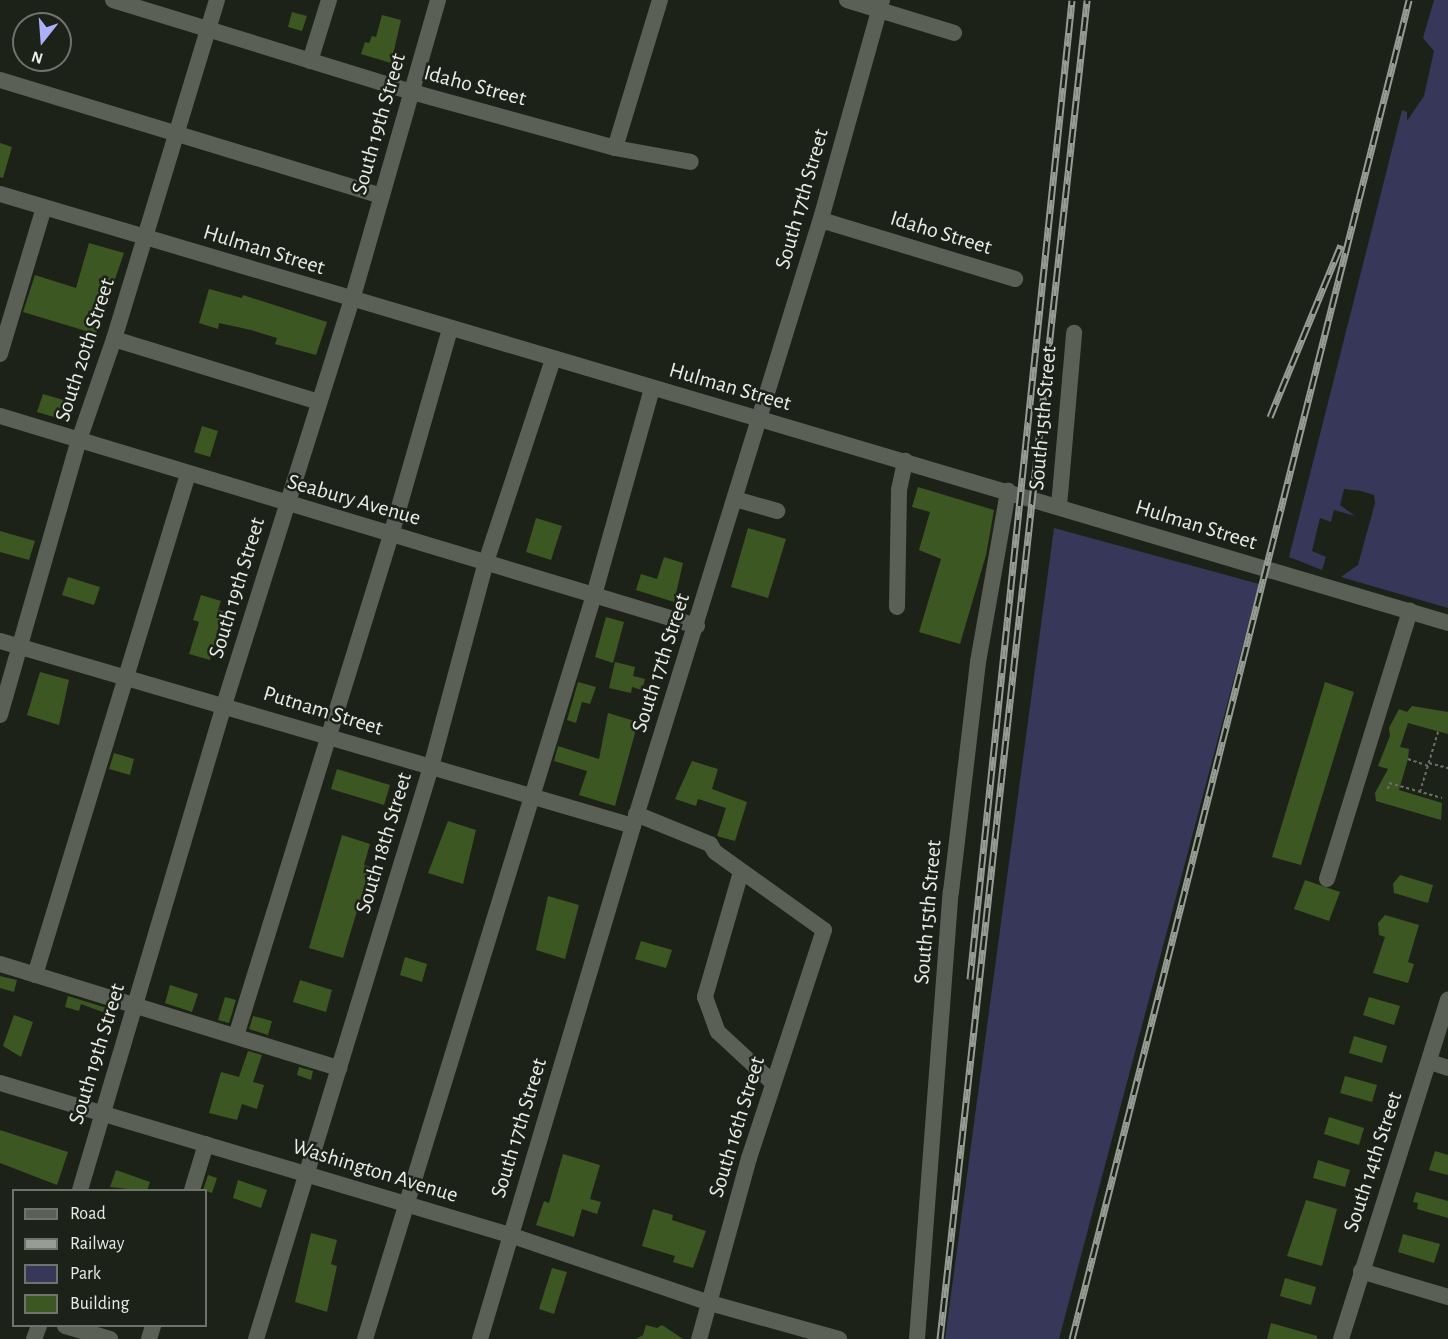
<!DOCTYPE html>
<style>
body{margin:0}
#map{position:relative;width:1448px;height:1339px;overflow:hidden;background:#1d2219;font-family:"Alegreya Sans",sans-serif}
div>[style]{position:absolute}
.green>*{inset:0;background:#373759}
.building>*{inset:0;background:#3c5721}
.path>*{height:2px;margin-top:-1px;transform-origin:0;background:repeating-linear-gradient(90deg,#6a6f67 0 3px,transparent 0 6px)}
.minor>*{height:16px;margin:-8px;padding:0 8px;transform-origin:8px;border-radius:8px;background:#5a6055}
.rail>*{height:7px;margin-top:-3.5px;transform-origin:0;background:repeating-linear-gradient(90deg,#1d2219 0 14px,#979c94 0 28px);box-sizing:border-box;border-block:2px solid #979c94}
span{translate:-50% -50%;white-space:nowrap;text-align:center;line-height:1.15;-webkit-text-stroke:5px #1d2219;paint-order:stroke}
.street-label{font-size:22px;color:#e9ede6}
.legend{position:absolute;left:12px;top:1189px;width:195px;height:138px;box-sizing:border-box;background:#1d2219;border:2px solid #6f736b;margin:0;padding:8px 10px;list-style:none;font-size:18px;color:#e9ede6}
.legend li{display:flex;align-items:center;gap:12px;height:30px}
.legend b{width:30px;border:2px solid #6f736b}
.north{position:absolute;left:12px;top:12px;width:60px;height:60px;box-sizing:border-box;background:#1d2219;border:2px solid #6f736b;border-radius:50%;rotate:197deg;font-size:16px;font-weight:700;line-height:24px;text-align:center;color:#e9ede6}
.north::after{content:'';display:block;margin:auto;width:21px;height:27px;background:#adaffb;clip-path:polygon(50% 0,100% 100%,50% 72%,0 100%)}
</style>
<div id="map">
<div class="green">
<div style="clip-path:polygon(1434px 0,1448px 0,1448px 608px,1341px 577px,1358px 565px,1375px 503px,1374px 495px,1361px 491px,1344px 489px,1340px 505px,1355px 516px,1334px 510px,1331px 522px,1320px 518px,1312px 551px,1326px 557px,1322px 570px,1289px 557px,1402px 110px,1407px 112px,1407px 121px,1424px 96px,1434px 51px,1423px 38px)"></div>
<div style="clip-path:polygon(1054px 528px,1259px 584px,1059px 1339px,945px 1339px)"></div>
</div>
<div class="building">
<div style="clip-path:polygon(292px 12px,307px 16px,302px 31px,288px 27px)"></div>
<div style="clip-path:polygon(382px 15px,401px 20px,391px 63px,361px 54px,365px 42px,369px 43px,372px 36px,376px 37px)"></div>
<div style="clip-path:polygon(0 143px,12px 147px,3px 178px,0 177px)"></div>
<div style="clip-path:polygon(89px 243px,124px 253px,96px 334px,23px 312px,35px 275px,76px 288px)"></div>
<div style="clip-path:polygon(209px 289px,242px 298px,243px 295px,327px 322px,316px 355px,275px 344px,277px 338px,251px 330px,219px 323px,218px 329px,199px 323px)"></div>
<div style="clip-path:polygon(43px 394px,67px 401px,61px 419px,37px 412px)"></div>
<div style="clip-path:polygon(202px 426px,218px 431px,210px 457px,194px 452px)"></div>
<div style="clip-path:polygon(918px 487px,994px 510px,986px 555px,960px 644px,919px 632px,941px 559px,919px 550px,930px 512px,912px 507px)"></div>
<div style="clip-path:polygon(536px 518px,562px 526px,551px 560px,526px 552px)"></div>
<div style="clip-path:polygon(748px 528px,786px 539px,768px 598px,731px 587px)"></div>
<div style="clip-path:polygon(0 531px,35px 541px,29px 560px,0 552px)"></div>
<div style="clip-path:polygon(664px 557px,683px 563px,674px 602px,636px 590px,641px 574px,657px 579px)"></div>
<div style="clip-path:polygon(68px 577px,100px 587px,94px 605px,62px 595px)"></div>
<div style="clip-path:polygon(201px 595px,221px 601px,218px 610px,225px 612px,210px 660px,189px 654px,199px 622px,193px 620px)"></div>
<div style="clip-path:polygon(606px 617px,624px 622px,613px 663px,595px 657px)"></div>
<div style="clip-path:polygon(615px 662px,635px 667px,633px 676px,645px 679px,642px 690px,632px 687px,631px 693px,609px 688px)"></div>
<div style="clip-path:polygon(40px 672px,69px 680px,59px 725px,27px 715px)"></div>
<div style="clip-path:polygon(578px 682px,596px 687px,590px 704px,582px 702px,576px 723px,567px 720px)"></div>
<div style="clip-path:polygon(1325px 682px,1354px 692px,1301px 865px,1272px 857px)"></div>
<div style="clip-path:polygon(1412px 706px,1448px 712px,1448px 734px,1408px 723px,1400px 747px,1409px 749px,1408px 759px,1399px 790px,1442px 803px,1441px 820px,1376px 801px,1375px 793px,1388px 769px,1378px 766px,1390px 736px,1389px 728px,1399px 709px,1407px 712px)"></div>
<div style="clip-path:polygon(608px 713px,638px 722px,615px 806px,579px 795px,587px 771px,554px 761px,558px 746px,599px 759px)"></div>
<div style="clip-path:polygon(114px 753px,134px 759px,130px 775px,109px 769px)"></div>
<div style="clip-path:polygon(692px 761px,718px 769px,712px 789px,747px 802px,735px 841px,717px 836px,726px 808px,698px 799px,696px 806px,675px 799px)"></div>
<div style="clip-path:polygon(337px 769px,390px 785px,384px 805px,331px 789px)"></div>
<div style="clip-path:polygon(448px 821px,476px 830px,463px 884px,428px 873px)"></div>
<div style="clip-path:polygon(342px 835px,370px 844px,364px 865px,370px 867px,343px 958px,309px 948px)"></div>
<div style="clip-path:polygon(1400px 875px,1433px 885px,1428px 903px,1394px 893px,1393px 884px)"></div>
<div style="clip-path:polygon(1305px 880px,1340px 892px,1329px 921px,1294px 909px)"></div>
<div style="clip-path:polygon(548px 896px,579px 905px,565px 959px,536px 950px)"></div>
<div style="clip-path:polygon(1385px 915px,1419px 925px,1408px 962px,1414px 964px,1408px 983px,1373px 973px,1385px 937px,1379px 935px,1378px 923px)"></div>
<div style="clip-path:polygon(641px 941px,672px 950px,666px 968px,635px 959px)"></div>
<div style="clip-path:polygon(405px 957px,427px 964px,422px 982px,400px 975px)"></div>
<div style="clip-path:polygon(0 976px,17px 980px,14px 992px,0 988px)"></div>
<div style="clip-path:polygon(300px 980px,332px 990px,326px 1012px,293px 1002px)"></div>
<div style="clip-path:polygon(170px 985px,198px 994px,192px 1012px,165px 1003px)"></div>
<div style="clip-path:polygon(68px 996px,110px 1009px,108px 1014px,81px 1004px,79px 1011px,65px 1007px)"></div>
<div style="clip-path:polygon(225px 997px,236px 1000px,229px 1023px,218px 1020px)"></div>
<div style="clip-path:polygon(1369px 997px,1400px 1006px,1394px 1025px,1363px 1015px)"></div>
<div style="clip-path:polygon(14px 1015px,33px 1022px,21px 1057px,3px 1046px)"></div>
<div style="clip-path:polygon(253px 1016px,272px 1021px,268px 1035px,249px 1029px)"></div>
<div style="clip-path:polygon(1354px 1036px,1387px 1046px,1382px 1063px,1349px 1053px)"></div>
<div style="clip-path:polygon(248px 1051px,262px 1055px,253px 1082px,264px 1085px,257px 1109px,242px 1104px,237px 1120px,209px 1113px,221px 1072px,239px 1077px)"></div>
<div style="clip-path:polygon(299px 1067px,313px 1071px,311px 1080px,297px 1075px)"></div>
<div style="clip-path:polygon(1345px 1076px,1377px 1085px,1372px 1102px,1340px 1093px)"></div>
<div style="clip-path:polygon(1329px 1117px,1364px 1128px,1359px 1145px,1324px 1134px)"></div>
<div style="clip-path:polygon(0 1130px,68px 1152px,57px 1185px,0 1163px)"></div>
<div style="clip-path:polygon(1435px 1151px,1448px 1155px,1448px 1175px,1429px 1170px)"></div>
<div style="clip-path:polygon(563px 1154px,600px 1165px,590px 1199px,601px 1202px,597px 1214px,582px 1209px,574px 1237px,536px 1225px,544px 1201px,549px 1203px)"></div>
<div style="clip-path:polygon(1318px 1160px,1350px 1170px,1345px 1187px,1313px 1178px)"></div>
<div style="clip-path:polygon(116px 1170px,150px 1182px,147px 1191px,110px 1187px)"></div>
<div style="clip-path:polygon(208px 1175px,217px 1178px,212px 1193px,203px 1190px)"></div>
<div style="clip-path:polygon(238px 1180px,267px 1190px,261px 1208px,233px 1198px)"></div>
<div style="clip-path:polygon(1416px 1192px,1448px 1201px,1448px 1218px,1417px 1209px,1418px 1203px,1413px 1202px)"></div>
<div style="clip-path:polygon(1306px 1200px,1337px 1209px,1322px 1266px,1287px 1256px)"></div>
<div style="clip-path:polygon(653px 1209px,673px 1215px,672px 1220px,706px 1231px,693px 1268px,673px 1262px,675px 1256px,642px 1246px)"></div>
<div style="clip-path:polygon(311px 1233px,337px 1240px,331px 1264px,337px 1266px,327px 1312px,295px 1302px)"></div>
<div style="clip-path:polygon(1403px 1234px,1440px 1244px,1434px 1263px,1398px 1252px)"></div>
<div style="clip-path:polygon(552px 1268px,567px 1272px,554px 1314px,539px 1309px)"></div>
<div style="clip-path:polygon(1285px 1278px,1316px 1287px,1311px 1305px,1280px 1296px)"></div>
<div style="clip-path:polygon(1271px 1323px,1317px 1336px,1317px 1339px,1267px 1339px)"></div>
<div style="clip-path:polygon(646px 1325px,657px 1328px,662px 1325px,683px 1339px,636px 1339px,643px 1335px)"></div>
</div>
<div class="path">
<div style="left:1408px;top:759px;width:21px;rotate:19deg"></div>
<div style="left:1429px;top:763px;width:20px;rotate:15deg"></div>
<div style="left:1388px;top:789px;width:6px;rotate:-81deg"></div>
<div style="left:1389px;top:783px;width:55px;rotate:15.8deg"></div>
<div style="left:1420px;top:792px;width:63px;rotate:-73.3deg"></div>
</div>
<div class="minor">
<div style="left:113px;top:0;width:313px;rotate:17.1deg"></div>
<div style="left:412px;top:92px;width:211px;rotate:15.4deg"></div>
<div style="left:615px;top:148px;width:77px;rotate:10.4deg"></div>
<div style="left:847px;top:0;width:112px;rotate:17.1deg"></div>
<div style="left:310px;top:61px;width:64px;rotate:-72.7deg"></div>
<div style="left:0;top:80px;width:399px;rotate:16.9deg"></div>
<div style="left:615px;top:148px;width:155px;rotate:-73.1deg"></div>
<div style="left:0;top:194px;width:1510px;rotate:16.5deg"></div>
<div style="left:821px;top:220px;width:203px;rotate:16.9deg"></div>
<div style="left:114px;top:339px;width:214px;rotate:17.1deg"></div>
<div style="left:0;top:354px;width:153px;rotate:-73.3deg"></div>
<div style="left:0;top:416px;width:728px;rotate:16.77deg"></div>
<div style="left:735px;top:499px;width:44px;rotate:15.9deg"></div>
<div style="left:1059px;top:506px;width:174px;rotate:-85deg"></div>
<div style="left:897px;top:607px;width:117px;rotate:-89deg"></div>
<div style="left:899px;top:490px;width:30px;rotate:-78deg"></div>
<div style="left:0;top:641px;width:659px;rotate:16.29deg"></div>
<div style="left:0;top:715px;width:286px;rotate:-74deg"></div>
<div style="left:79px;top:440px;width:107px;rotate:-70.9deg"></div>
<div style="left:114px;top:339px;width:354px;rotate:-73.1deg"></div>
<div style="left:636px;top:814px;width:80px;rotate:22.1deg"></div>
<div style="left:710px;top:844px;width:9px;rotate:58deg"></div>
<div style="left:715px;top:852px;width:134px;rotate:35.6deg"></div>
<div style="left:824px;top:930px;width:240px;rotate:108.2deg"></div>
<div style="left:749px;top:1158px;width:188px;rotate:105.4deg"></div>
<div style="left:741px;top:872px;width:130px;rotate:106.1deg"></div>
<div style="left:705px;top:997px;width:37px;rotate:70deg"></div>
<div style="left:718px;top:1032px;width:75px;rotate:42.8deg"></div>
<div style="left:1327px;top:879px;width:281px;rotate:-72.8deg"></div>
<div style="left:0;top:964px;width:355px;rotate:17.1deg"></div>
<div style="left:35px;top:975px;width:524px;rotate:-73.02deg"></div>
<div style="left:236px;top:1036px;width:524px;rotate:-72.81deg"></div>
<div style="left:391px;top:535px;width:214px;rotate:-74deg"></div>
<div style="left:1430px;top:1062px;width:19px;rotate:18deg"></div>
<div style="left:0;top:1083px;width:532px;rotate:16.6deg"></div>
<div style="left:510px;top:1235px;width:211px;rotate:18.8deg"></div>
<div style="left:710px;top:1303px;width:134px;rotate:15.6deg"></div>
<div style="left:80px;top:1190px;width:506px;rotate:-73.46deg"></div>
<div style="left:224px;top:705px;width:425px;rotate:-72.5deg"></div>
<div style="left:352px;top:300px;width:312px;rotate:-74deg"></div>
<div style="left:192px;top:1190px;width:48px;rotate:-73.1deg"></div>
<div style="left:1361px;top:1271px;width:91px;rotate:16.6deg"></div>
<div style="left:65px;top:1326px;width:47px;rotate:16.1deg"></div>
<div style="left:34px;top:1339px;width:14px;rotate:-69deg"></div>
<div style="left:149px;top:1339px;width:14px;rotate:-73deg"></div>
<div style="left:256px;top:1339px;width:598px;rotate:-72.99deg"></div>
<div style="left:431px;top:767px;width:212px;rotate:-75deg"></div>
<div style="left:486px;top:562px;width:214px;rotate:-71.7deg"></div>
<div style="left:365px;top:1339px;width:778px;rotate:-72.89deg"></div>
<div style="left:594px;top:595px;width:215px;rotate:-74.3deg"></div>
<div style="left:480px;top:1339px;width:535px;rotate:-73.39deg"></div>
<div style="left:633px;top:826px;width:640px;rotate:-72.81deg"></div>
<div style="left:822px;top:215px;width:223px;rotate:-74.4deg"></div>
<div style="left:917px;top:1339px;width:448px;rotate:-85.7deg"></div>
<div style="left:951px;top:892px;width:232px;rotate:-83.3deg"></div>
<div style="left:978px;top:662px;width:174px;rotate:-80deg"></div>
<div style="left:1341px;top:1339px;width:356px;rotate:-72.5deg"></div>
</div>
<div class="rail">
<div style="left:1270px;top:417px;width:186px;rotate:-67.6deg"></div>
<div style="left:970px;top:979px;width:984px;rotate:-84.05deg"></div>
<div style="left:940px;top:1339px;width:1347px;rotate:-83.73deg"></div>
<div style="left:1072px;top:1339px;width:1381px;rotate:-75.87deg"></div>
</div>
<div class="street-label">
<span style="left:475px;top:86px;rotate:15deg">Idaho Street</span>
<span style="left:379px;top:124px;rotate:-74deg">South 19th Street</span>
<span style="left:802px;top:199px;rotate:-74deg">South 17th Street</span>
<span style="left:941px;top:233px;rotate:17deg">Idaho Street</span>
<span style="left:264px;top:250px;rotate:17deg">Hulman Street</span>
<span style="left:85px;top:350px;rotate:-72deg">South 20th Street</span>
<span style="left:730px;top:387px;rotate:16deg">Hulman Street</span>
<span style="left:1043px;top:418px;rotate:-85deg">South 15th Street</span>
<span style="left:354px;top:500px;rotate:16deg">Seabury Avenue</span>
<span style="left:1196px;top:525px;rotate:17deg">Hulman Street</span>
<span style="left:237px;top:588px;rotate:-73deg">South 19th Street</span>
<span style="left:661px;top:663px;rotate:-72deg">South 17th Street</span>
<span style="left:323px;top:711px;rotate:17deg">Putnam Street</span>
<span style="left:384px;top:843px;rotate:-73deg">South 18th Street</span>
<span style="left:928px;top:912px;rotate:-85deg">South 15th Street</span>
<span style="left:97px;top:1054px;rotate:-73deg">South 19th Street</span>
<span style="left:737px;top:1127px;rotate:-73deg">South 16th Street</span>
<span style="left:519px;top:1128px;rotate:-73deg">South 17th Street</span>
<span style="left:1373px;top:1162px;rotate:-72deg">South 14th Street</span>
<span style="left:375px;top:1171px;rotate:17deg">Washington Avenue</span>
</div>
<ul class="legend">
<li><b style="height:8px;background:#5a6055"></b>Road</li>
<li><b style="height:8px;background:#979c94"></b>Railway</li>
<li><b style="height:16px;background:#373759"></b>Park</li>
<li><b style="height:16px;background:#3c5721"></b>Building</li>
</ul>
<div class="north">N</div>
</div>
